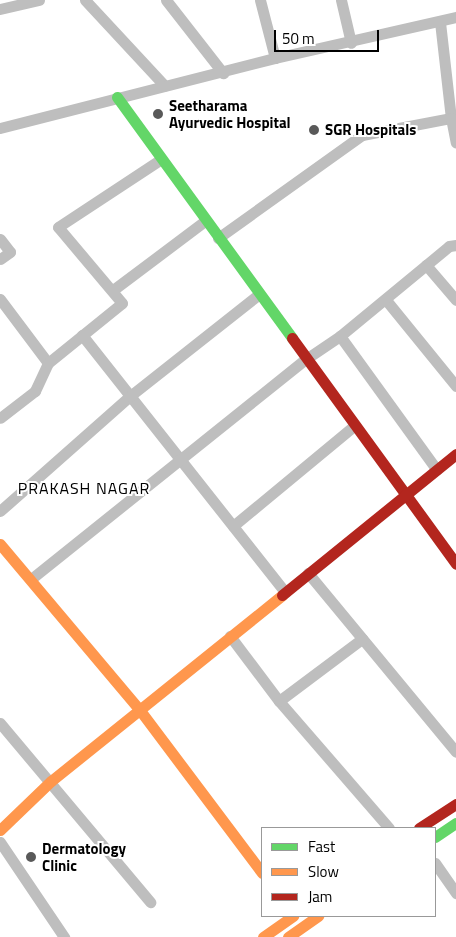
<!DOCTYPE html>
<style>
body{margin:0}
#map{position:relative;width:456px;height:937px;overflow:hidden;background:#fff;font-family:"Titillium Web",sans-serif}
div>[style]{position:absolute}
.street>*{height:11px;margin:-5.5px;padding:0 5.5px;transform-origin:5.5px;border-radius:5.5px;background:#bebebe}
.fast>*{height:11px;margin:-5.5px;padding:0 5.5px;transform-origin:5.5px;border-radius:5.5px;background:#63d668}
.slow>*{height:11px;margin:-5.5px;padding:0 5.5px;transform-origin:5.5px;border-radius:5.5px;background:#ff974d}
.jam>*{height:11px;margin:-5.5px;padding:0 5.5px;transform-origin:5.5px;border-radius:5.5px;background:#b3261e}
.dots>*{width:14px;height:14px;translate:-50% -50%;box-sizing:border-box;border:2px solid #fff;border-radius:50%}
span{translate:-50% -50%;white-space:nowrap;text-align:center;line-height:1.15;-webkit-text-stroke:4px #fff;paint-order:stroke}
.poi-label{font-size:15px;color:#000;font-weight:700}
.left{translate:0 -50%;text-align:left}
.neighbourhood-label{font-size:16px;color:#000;letter-spacing:1px}
.legend{position:absolute;left:261px;top:827px;width:175px;height:90px;box-sizing:border-box;background:#fff;border:1px solid #999;margin:0;padding:6px 9px;list-style:none;font-size:15px;color:#000}
.legend li{display:flex;align-items:center;gap:10px;height:25px}
.legend b{width:25px;border:1px solid #999}
.scale{position:absolute;left:274px;top:30px;width:105px;height:22px;box-sizing:border-box;border:2px solid #000;border-top:0;padding-left:6px;font-size:15px;line-height:18px;white-space:nowrap;color:#000;-webkit-text-stroke:4px #fff;paint-order:stroke}
</style>
<div id="map">
<div class="street">
<div style="left:85px;top:0;width:117px;rotate:47.1deg"></div>
<div style="left:166px;top:0;width:93px;rotate:52deg"></div>
<div style="left:260px;top:0;width:60px;rotate:75.5deg"></div>
<div style="left:341px;top:0;width:44px;rotate:76.9deg"></div>
<div style="left:0;top:9px;width:40px;rotate:-13deg"></div>
<div style="left:440px;top:22px;width:97px;rotate:83.5deg"></div>
<div style="left:0;top:128px;width:284px;rotate:-14.3deg"></div>
<div style="left:275px;top:58px;width:186px;rotate:-12.8deg"></div>
<div style="left:218px;top:238px;width:177px;rotate:-35.6deg"></div>
<div style="left:362px;top:135px;width:91px;rotate:-10.8deg"></div>
<div style="left:451px;top:118px;width:25px;rotate:79deg"></div>
<div style="left:0;top:239px;width:16px;rotate:52deg"></div>
<div style="left:10px;top:252px;width:12px;rotate:145deg"></div>
<div style="left:426px;top:265px;width:46px;rotate:49.4deg"></div>
<div style="left:113px;top:290px;width:115px;rotate:-36.9deg"></div>
<div style="left:0;top:299px;width:80px;rotate:53.1deg"></div>
<div style="left:48px;top:363px;width:31px;rotate:115deg"></div>
<div style="left:35px;top:391px;width:44px;rotate:142.4deg"></div>
<div style="left:386px;top:300px;width:111px;rotate:50.9deg"></div>
<div style="left:82px;top:335px;width:328px;rotate:51.7deg"></div>
<div style="left:340px;top:336px;width:165px;rotate:54.1deg"></div>
<div style="left:48px;top:363px;width:95px;rotate:-39deg"></div>
<div style="left:122px;top:303px;width:99px;rotate:-130.1deg"></div>
<div style="left:58px;top:227px;width:123px;rotate:-33.4deg"></div>
<div style="left:0;top:511px;width:174px;rotate:-41.5deg"></div>
<div style="left:130px;top:396px;width:164px;rotate:-38.3deg"></div>
<div style="left:233px;top:526px;width:158px;rotate:-39.6deg"></div>
<div style="left:308px;top:573px;width:232px;rotate:50.4deg"></div>
<div style="left:31px;top:579px;width:352px;rotate:-38.7deg"></div>
<div style="left:306px;top:359px;width:41px;rotate:-34.1deg"></div>
<div style="left:340px;top:336px;width:141px;rotate:-39.5deg"></div>
<div style="left:449px;top:246px;width:7px;rotate:-8deg"></div>
<div style="left:230px;top:636px;width:81px;rotate:53deg"></div>
<div style="left:279px;top:701px;width:168px;rotate:49.1deg"></div>
<div style="left:279px;top:701px;width:104px;rotate:-36.8deg"></div>
<div style="left:0;top:723px;width:234px;rotate:50deg"></div>
<div style="left:0;top:842px;width:115px;rotate:56deg"></div>
<div style="left:435px;top:863px;width:37px;rotate:55deg"></div>
</div>
<div class="fast">
<div style="left:117px;top:97px;width:298px;rotate:54deg"></div>
<div style="left:435px;top:837px;width:25px;rotate:-34deg"></div>
</div>
<div class="slow">
<div style="left:0;top:544px;width:216px;rotate:49.9deg"></div>
<div style="left:139px;top:709px;width:205px;rotate:53.1deg"></div>
<div style="left:0;top:830px;width:71px;rotate:-43.9deg"></div>
<div style="left:51px;top:781px;width:297px;rotate:-38.8deg"></div>
<div style="left:263px;top:937px;width:37px;rotate:-35deg"></div>
<div style="left:288px;top:937px;width:37px;rotate:-35deg"></div>
</div>
<div class="jam">
<div style="left:292px;top:338px;width:279px;rotate:54deg"></div>
<div style="left:282px;top:595px;width:224px;rotate:-39deg"></div>
<div style="left:419px;top:828px;width:44px;rotate:-33deg"></div>
</div>
<div class="dots">
<div style="left:158px;top:114px;background:#595959"></div>
<div style="left:314px;top:130px;background:#595959"></div>
<div style="left:31px;top:857px;background:#595959"></div>
</div>
<div class="poi-label">
<span class="left" style="left:169px;top:114px">Seetharama<br>Ayurvedic Hospital</span>
<span class="left" style="left:325px;top:130px">SGR Hospitals</span>
<span class="left" style="left:42px;top:857px">Dermatology<br>Clinic</span>
</div>
<div class="neighbourhood-label">
<span style="left:84px;top:488px">PRAKASH NAGAR</span>
</div>
<ul class="legend">
<li><b style="height:6px;background:#63d668"></b>Fast</li>
<li><b style="height:6px;background:#ff974d"></b>Slow</li>
<li><b style="height:6px;background:#b3261e"></b>Jam</li>
</ul>
<div class="scale">50 m</div>
</div>
